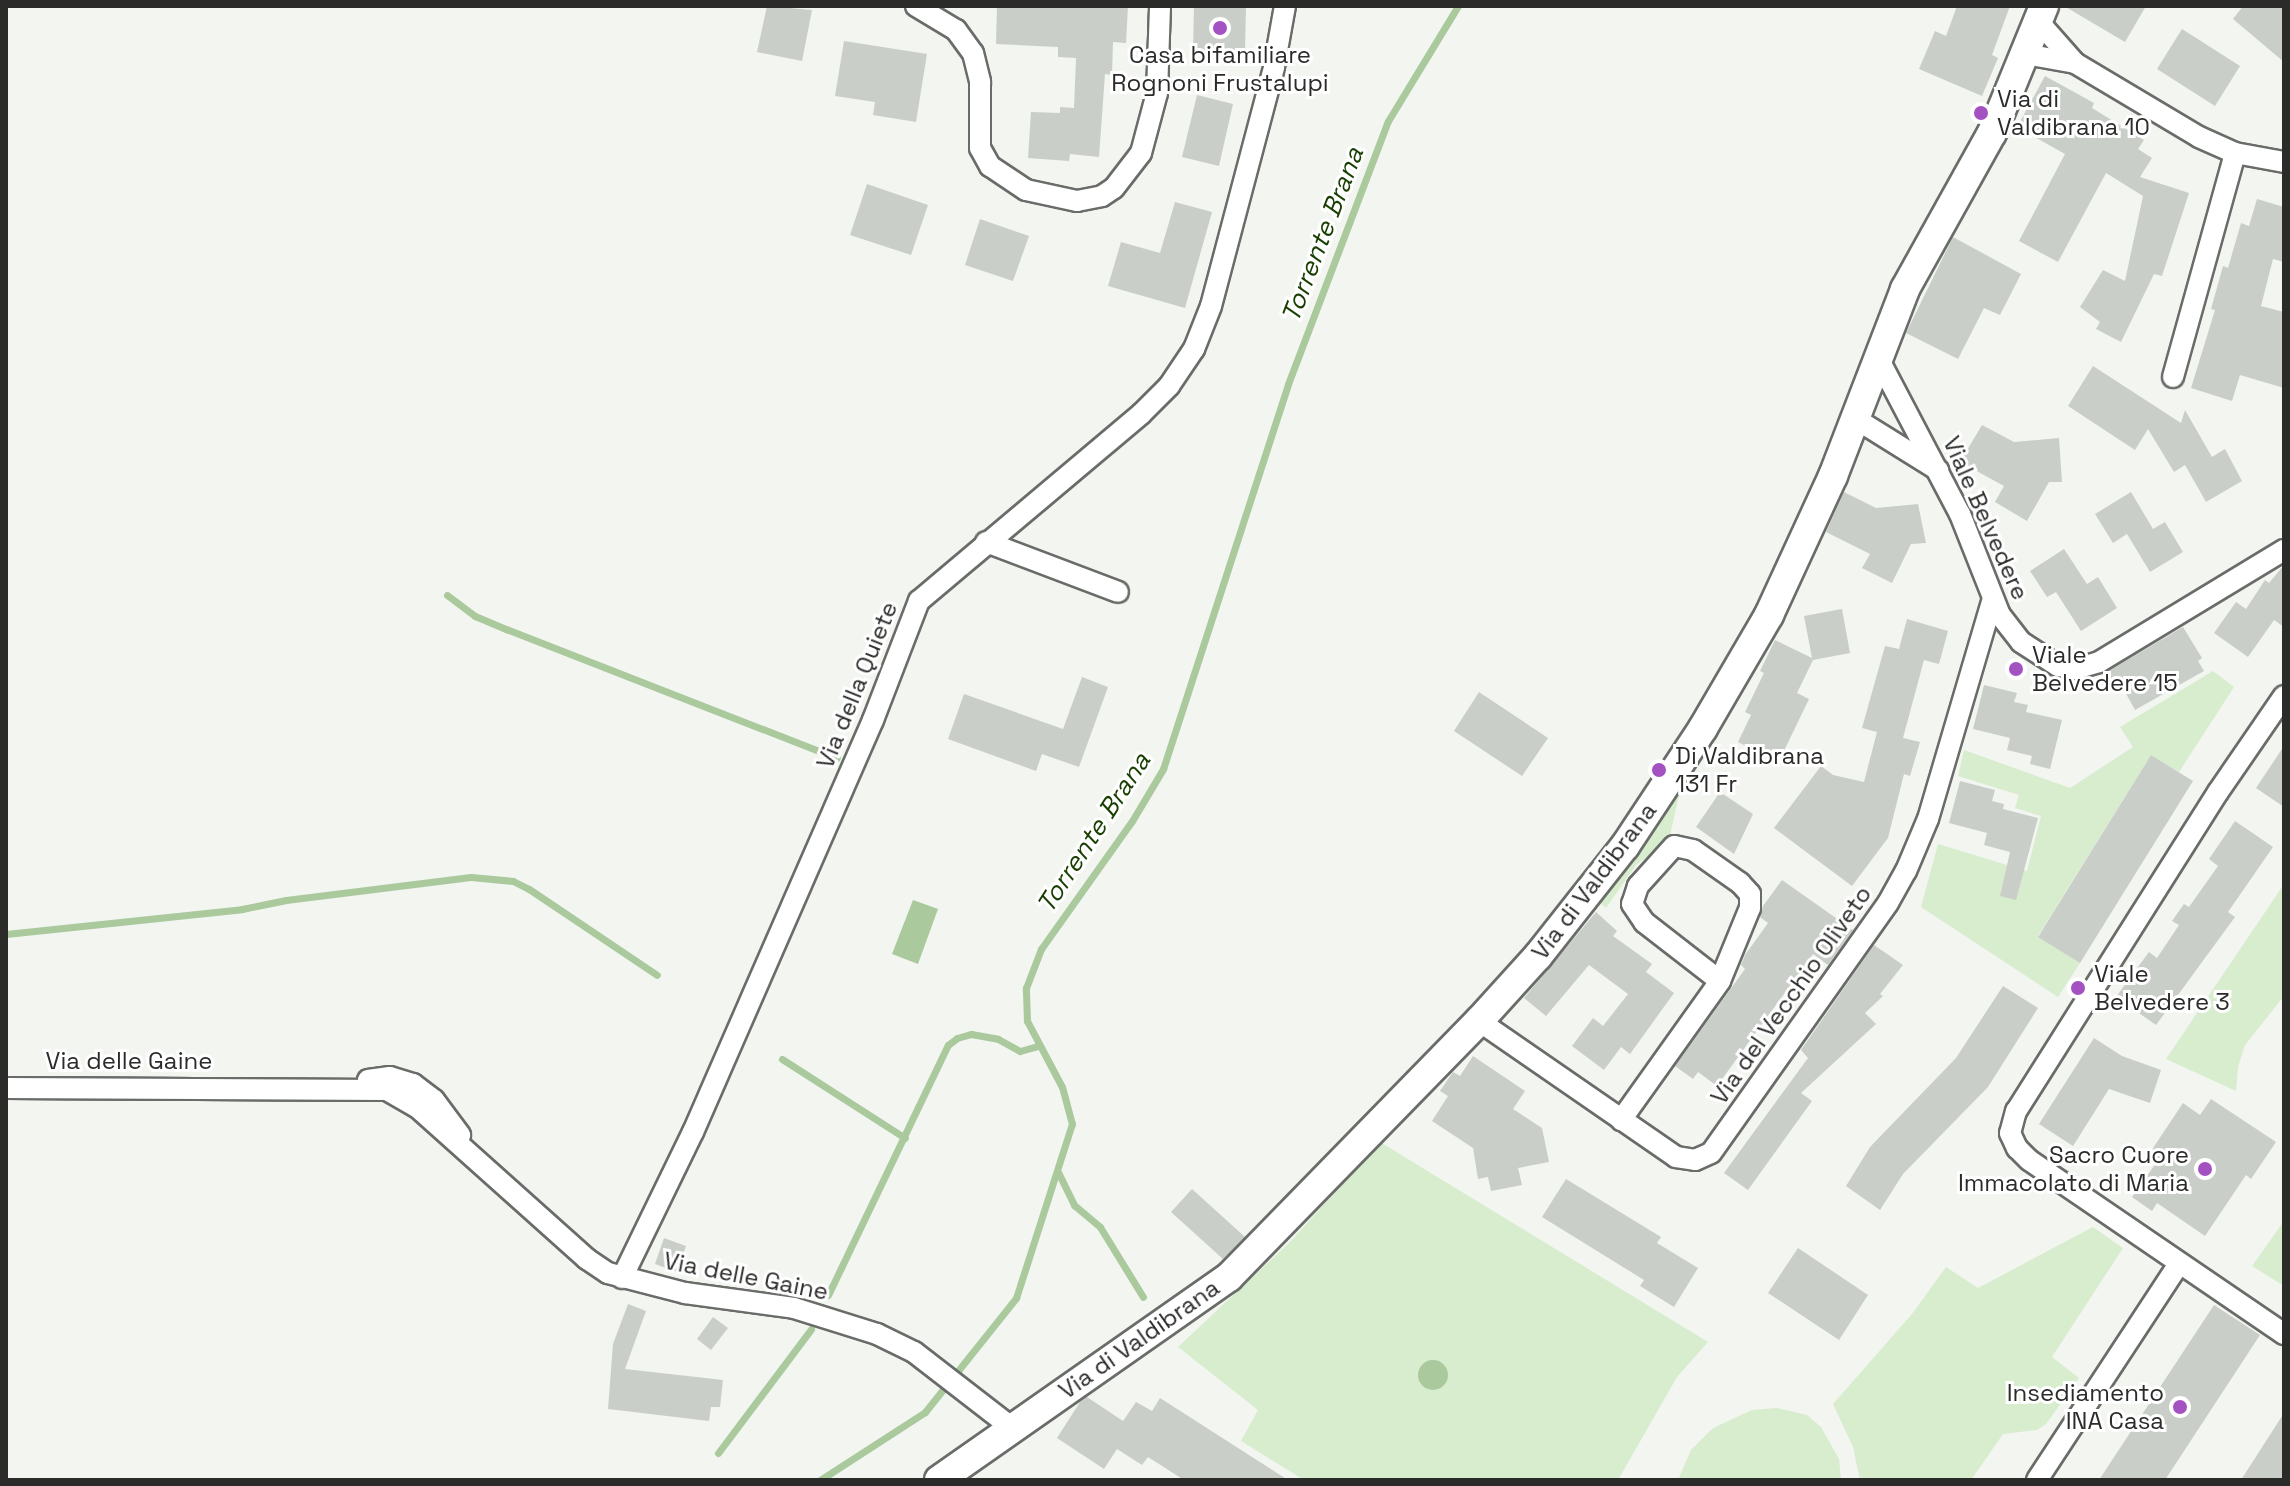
<!DOCTYPE html>
<style>
body{margin:0}
#map{position:relative;width:2290px;height:1486px;overflow:hidden;background:#f2f5f0;font-family:"Space Grotesk",sans-serif}
div>[style]{position:absolute}
.green>*{inset:0;background:#d7edce}
.water>*{inset:0;background:#aac99d}
.round{border-radius:50%}
.stream>*{height:7px;margin:-3.5px;padding:0 3.5px;transform-origin:3.5px;border-radius:3.5px;background:#aac99d}
.building>*{inset:0;background:#cacec9}
.roads{filter:drop-shadow(2px 0 #696c68) drop-shadow(-2px 0 #696c68) drop-shadow(0 2px #696c68) drop-shadow(0 -2px #696c68)}
.street>*{height:20px;margin:-10px;padding:0 10px;transform-origin:10px;border-radius:10px;background:#fff}
.secondary>*{height:28px;margin:-14px;padding:0 14px;transform-origin:14px;border-radius:14px;background:#fff}
.dots>*{width:22px;height:22px;translate:-50% -50%;box-sizing:border-box;border:4px solid #fff;border-radius:50%}
span{translate:-50% -50%;white-space:nowrap;text-align:center;line-height:1.15;-webkit-text-stroke:6px #fff;paint-order:stroke}
.poi-label{font-size:24px;color:#2b2c2a}
.left{translate:0 -50%;text-align:left}
.right{translate:-100% -50%;text-align:right}
.street-label{font-size:24px;color:#2b2c2a}
.water-label{font-size:26px;color:#183f00;font-style:italic}
.frame{position:absolute;inset:0;border:8px solid #2b2c2a;pointer-events:none}
</style>
<div id="map">
<div class="green">
<div style="clip-path:polygon(2213px 671px,2234px 687px,2179px 772px,2151px 755px,2038px 936px,2080px 963px,2058px 997px,1921px 907px,1938px 844px,2027px 871px,2041px 816px,2015px 808px,2019px 795px,1958px 776px,1964px 750px,2070px 788px,2133px 747px,2120px 727px)"></div>
<div style="clip-path:polygon(1684px 773px,1669px 840px,1636px 865px,1606px 908px,1593px 896px)"></div>
<div style="clip-path:polygon(2284px 884px,2284px 996px,2245px 1045px,2238px 1067px,2236px 1091px,2166px 1059px)"></div>
<div style="clip-path:polygon(1380px 1142px,1708px 1342px,1677px 1377px,1618px 1480px,1304px 1480px,1241px 1441px,1258px 1410px,1178px 1347px,1291px 1241px)"></div>
<div style="clip-path:polygon(2284px 1221px,2284px 1286px,2252px 1266px)"></div>
<div style="clip-path:polygon(2093px 1227px,2123px 1248px,2052px 1357px,2079px 1378px,2046px 1424px,2037px 1430px,2003px 1434px,1971px 1480px,1860px 1480px,1853px 1447px,1833px 1404px,1912px 1314px,1946px 1267px,1978px 1288px)"></div>
<div style="clip-path:polygon(1777px 1408px,1807px 1415px,1821px 1427px,1839px 1459px,1841px 1480px,1678px 1480px,1691px 1450px,1713px 1428px,1752px 1410px)"></div>
</div>
<div class="water">
<div style="clip-path:polygon(913px 900px,938px 909px,918px 964px,892px 954px)"></div>
<div class="round" style="left:1418px;top:1360px;width:30px;height:30px"></div>
</div>
<div class="stream">
<div style="left:447px;top:595px;width:35px;rotate:37deg"></div>
<div style="left:475px;top:616px;width:34px;rotate:23deg"></div>
<div style="left:506px;top:629px;width:355px;rotate:21.3deg"></div>
<div style="left:6px;top:934px;width:237px;rotate:-6deg"></div>
<div style="left:242px;top:909px;width:45px;rotate:-11.6deg"></div>
<div style="left:286px;top:900px;width:186px;rotate:-7.1deg"></div>
<div style="left:471px;top:877px;width:42px;rotate:5.4deg"></div>
<div style="left:513px;top:881px;width:18px;rotate:27deg"></div>
<div style="left:529px;top:889px;width:154px;rotate:33.9deg"></div>
<div style="left:782px;top:1059px;width:146px;rotate:32.7deg"></div>
<div style="left:1058px;top:1172px;width:37px;rotate:64deg"></div>
<div style="left:1074px;top:1205px;width:34px;rotate:40deg"></div>
<div style="left:1100px;top:1227px;width:82px;rotate:58.4deg"></div>
<div style="left:828px;top:1295px;width:277px;rotate:-64.4deg"></div>
<div style="left:948px;top:1045px;width:11px;rotate:-38deg"></div>
<div style="left:957px;top:1038px;width:15px;rotate:-16deg"></div>
<div style="left:971px;top:1034px;width:27px;rotate:10deg"></div>
<div style="left:998px;top:1039px;width:25px;rotate:29deg"></div>
<div style="left:1020px;top:1051px;width:19px;rotate:-16deg"></div>
<div style="left:718px;top:1453px;width:155px;rotate:-53.1deg"></div>
<div style="left:820px;top:1480px;width:125px;rotate:-32.9deg"></div>
<div style="left:925px;top:1412px;width:146px;rotate:-51.4deg"></div>
<div style="left:1016px;top:1298px;width:183px;rotate:-72.2deg"></div>
<div style="left:1072px;top:1124px;width:38px;rotate:-105deg"></div>
<div style="left:1062px;top:1087px;width:75px;rotate:-117.9deg"></div>
<div style="left:1027px;top:1021px;width:33px;rotate:-92deg"></div>
<div style="left:1026px;top:988px;width:42px;rotate:-69deg"></div>
<div style="left:1041px;top:949px;width:157px;rotate:-54.6deg"></div>
<div style="left:1132px;top:821px;width:61px;rotate:-59.2deg"></div>
<div style="left:1163px;top:769px;width:405px;rotate:-72deg"></div>
<div style="left:1288px;top:384px;width:281px;rotate:-69.2deg"></div>
<div style="left:1388px;top:121px;width:135px;rotate:-58.7deg"></div>
</div>
<div class="building">
<div style="clip-path:polygon(767px 6px,812px 10px,802px 61px,757px 52px)"></div>
<div style="clip-path:polygon(997px 6px,1128px 6px,1126px 43px,1113px 42px,1112px 75px,1105px 74px,1099px 157px,1070px 154px,1069px 161px,1028px 158px,1031px 112px,1060px 113px,1060px 107px,1074px 108px,1076px 58px,1058px 57px,1058px 47px,996px 44px)"></div>
<div style="clip-path:polygon(1194px 6px,1246px 6px,1245px 51px,1193px 50px)"></div>
<div style="clip-path:polygon(1957px 6px,2010px 6px,1992px 55px,1998px 58px,1982px 96px,1919px 69px,1935px 31px,1946px 36px)"></div>
<div style="clip-path:polygon(2064px 6px,2146px 6px,2125px 42px)"></div>
<div style="clip-path:polygon(2243px 6px,2284px 6px,2284px 62px,2233px 19px)"></div>
<div style="clip-path:polygon(2182px 29px,2240px 66px,2215px 106px,2157px 69px)"></div>
<div style="clip-path:polygon(844px 41px,927px 54px,916px 122px,873px 115px,875px 102px,835px 96px)"></div>
<div style="clip-path:polygon(2045px 76px,2094px 103px,2092px 108px,2144px 140px,2138px 149px,2152px 158px,2140px 177px,2189px 193px,2162px 276px,2154px 274px,2121px 342px,2096px 329px,2100px 322px,2080px 307px,2103px 270px,2125px 281px,2143px 196px,2106px 173px,2058px 262px,2019px 241px,2065px 154px,2017px 127px)"></div>
<div style="clip-path:polygon(1197px 95px,1233px 104px,1219px 166px,1182px 157px)"></div>
<div style="clip-path:polygon(867px 184px,928px 205px,911px 255px,850px 235px)"></div>
<div style="clip-path:polygon(2257px 199px,2284px 207px,2284px 262px,2273px 259px,2261px 306px,2284px 312px,2284px 388px,2240px 375px,2232px 401px,2191px 388px,2215px 310px,2211px 309px,2223px 266px,2228px 268px,2241px 223px,2249px 226px)"></div>
<div style="clip-path:polygon(1175px 202px,1212px 212px,1185px 308px,1108px 286px,1121px 242px,1160px 253px)"></div>
<div style="clip-path:polygon(980px 219px,1029px 236px,1013px 281px,965px 265px)"></div>
<div style="clip-path:polygon(1953px 237px,2021px 274px,2000px 315px,1984px 308px,1958px 359px,1906px 333px)"></div>
<div style="clip-path:polygon(2093px 366px,2181px 423px,2185px 410px,2212px 457px,2225px 449px,2242px 481px,2206px 502px,2185px 465px,2174px 472px,2148px 429px,2135px 450px,2068px 406px)"></div>
<div style="clip-path:polygon(1982px 425px,2014px 442px,2059px 438px,2062px 482px,2049px 482px,2027px 521px,1995px 502px,2004px 486px,1960px 462px)"></div>
<div style="clip-path:polygon(1844px 492px,1876px 508px,1918px 504px,1926px 543px,1911px 544px,1892px 583px,1862px 568px,1870px 554px,1826px 532px)"></div>
<div style="clip-path:polygon(2131px 492px,2153px 529px,2165px 522px,2183px 552px,2150px 572px,2127px 534px,2113px 543px,2095px 514px)"></div>
<div style="clip-path:polygon(2064px 549px,2087px 584px,2098px 577px,2117px 608px,2081px 631px,2056px 592px,2047px 597px,2030px 571px)"></div>
<div style="clip-path:polygon(2284px 565px,2284px 627px,2274px 620px,2248px 657px,2214px 633px,2236px 602px,2246px 609px,2265px 580px,2269px 583px)"></div>
<div style="clip-path:polygon(1842px 609px,1850px 653px,1813px 660px,1797px 693px,1809px 699px,1781px 757px,1770px 751px,1767px 757px,1738px 742px,1751px 715px,1745px 712px,1764px 673px,1760px 671px,1775px 640px,1812px 658px,1804px 616px)"></div>
<div style="clip-path:polygon(1907px 619px,1948px 631px,1939px 664px,1924px 660px,1903px 738px,1920px 742px,1910px 776px,1904px 774px,1888px 838px,1852px 886px,1774px 828px,1821px 766px,1833px 775px,1864px 782px,1877px 732px,1862px 728px,1885px 646px,1899px 649px)"></div>
<div style="clip-path:polygon(2183px 627px,2202px 658px,2198px 661px,2204px 671px,2135px 710px,2124px 690px,2119px 693px,2107px 672px)"></div>
<div style="clip-path:polygon(1082px 677px,1108px 687px,1079px 767px,1042px 754px,1036px 771px,948px 739px,964px 694px,1063px 729px)"></div>
<div style="clip-path:polygon(1984px 685px,2017px 693px,2014px 702px,2028px 705px,2026px 712px,2062px 720px,2050px 769px,2030px 764px,2032px 756px,2007px 750px,2010px 738px,1973px 729px)"></div>
<div style="clip-path:polygon(1479px 692px,1548px 738px,1522px 776px,1454px 731px)"></div>
<div style="clip-path:polygon(2284px 746px,2284px 807px,2256px 788px)"></div>
<div style="clip-path:polygon(2151px 755px,2193px 781px,2080px 963px,2038px 937px)"></div>
<div style="clip-path:polygon(1960px 781px,1995px 790px,1992px 801px,2004px 804px,2003px 809px,2038px 818px,2016px 900px,2000px 896px,2010px 852px,1984px 845px,1987px 833px,1949px 823px)"></div>
<div style="clip-path:polygon(1720px 792px,1753px 814px,1734px 854px,1696px 827px)"></div>
<div style="clip-path:polygon(2235px 821px,2273px 847px,2228px 912px,2235px 917px,2156px 1025px,2116px 997px,2149px 952px,2157px 958px,2179px 925px,2172px 921px,2184px 904px,2189px 907px,2218px 866px,2209px 859px)"></div>
<div style="clip-path:polygon(1782px 880px,1853px 930px,1828px 965px,1813px 954px,1717px 1086px,1698px 1072px,1693px 1079px,1675px 1066px,1745px 969px,1741px 965px,1745px 955px,1768px 923px,1760px 917px,1763px 906px)"></div>
<div style="clip-path:polygon(1596px 912px,1617px 931px,1613px 936px,1652px 964px,1646px 972px,1674px 993px,1630px 1054px,1621px 1047px,1604px 1070px,1572px 1046px,1593px 1018px,1603px 1026px,1628px 994px,1589px 965px,1546px 1016px,1524px 998px)"></div>
<div style="clip-path:polygon(1874px 945px,1903px 965px,1880px 994px,1883px 996px,1865px 1013px,1876px 1024px,1801px 1093px,1812px 1101px,1748px 1190px,1724px 1173px,1808px 1058px,1801px 1050px)"></div>
<div style="clip-path:polygon(2003px 986px,2038px 1008px,1988px 1087px,1903px 1174px,1880px 1210px,1846px 1186px,1870px 1147px,1956px 1058px)"></div>
<div style="clip-path:polygon(2094px 1038px,2122px 1056px,2161px 1070px,2150px 1103px,2109px 1089px,2073px 1146px,2039px 1124px)"></div>
<div style="clip-path:polygon(1473px 1056px,1525px 1091px,1513px 1109px,1542px 1128px,1549px 1162px,1518px 1168px,1522px 1185px,1491px 1191px,1488px 1177px,1478px 1179px,1473px 1148px,1432px 1121px,1448px 1096px,1440px 1091px,1453px 1072px,1460px 1076px)"></div>
<div style="clip-path:polygon(2211px 1099px,2276px 1142px,2251px 1179px,2246px 1175px,2205px 1236px,2157px 1203px,2152px 1211px,2132px 1197px,2156px 1163px,2147px 1157px,2183px 1103px,2200px 1115px)"></div>
<div style="clip-path:polygon(1566px 1179px,1661px 1237px,1657px 1243px,1698px 1268px,1674px 1307px,1640px 1286px,1644px 1280px,1542px 1217px)"></div>
<div style="clip-path:polygon(1192px 1189px,1245px 1237px,1223px 1259px,1171px 1212px)"></div>
<div style="clip-path:polygon(664px 1238px,686px 1246px,677px 1272px,655px 1264px)"></div>
<div style="clip-path:polygon(1798px 1248px,1868px 1295px,1839px 1340px,1768px 1293px)"></div>
<div style="clip-path:polygon(628px 1304px,646px 1311px,625px 1369px,723px 1380px,720px 1407px,711px 1407px,709px 1421px,608px 1409px,613px 1344px)"></div>
<div style="clip-path:polygon(2214px 1305px,2260px 1335px,2165px 1480px,2099px 1480px)"></div>
<div style="clip-path:polygon(713px 1317px,728px 1328px,711px 1350px,697px 1339px)"></div>
<div style="clip-path:polygon(1087px 1397px,1123px 1421px,1136px 1402px,1152px 1411px,1160px 1398px,1288px 1480px,1184px 1480px,1148px 1457px,1142px 1465px,1117px 1449px,1104px 1469px,1057px 1438px,1080px 1402px)"></div>
<div style="clip-path:polygon(2284px 1413px,2284px 1480px,2241px 1480px)"></div>
</div>
<div class="roads">
<div class="street">
<div style="left:916px;top:6px;width:47px;rotate:31deg"></div>
<div style="left:956px;top:30px;width:29px;rotate:54deg"></div>
<div style="left:973px;top:53px;width:30px;rotate:76deg"></div>
<div style="left:980px;top:82px;width:66px;rotate:90deg"></div>
<div style="left:980px;top:148px;width:21px;rotate:61deg"></div>
<div style="left:990px;top:166px;width:43px;rotate:33.7deg"></div>
<div style="left:1026px;top:190px;width:52px;rotate:12.2deg"></div>
<div style="left:1077px;top:201px;width:25px;rotate:-11deg"></div>
<div style="left:1102px;top:196px;width:14px;rotate:-34deg"></div>
<div style="left:1114px;top:188px;width:44px;rotate:-52.4deg"></div>
<div style="left:1141px;top:153px;width:62px;rotate:-75.1deg"></div>
<div style="left:1157px;top:93px;width:87px;rotate:-88deg"></div>
<div style="left:2038px;top:21px;width:56px;rotate:48.6deg"></div>
<div style="left:2075px;top:63px;width:144px;rotate:30.8deg"></div>
<div style="left:2199px;top:137px;width:39px;rotate:24deg"></div>
<div style="left:2235px;top:153px;width:50px;rotate:10.4deg"></div>
<div style="left:2025px;top:54px;width:51px;rotate:10.2deg"></div>
<div style="left:1878px;top:358px;width:176px;rotate:62.3deg"></div>
<div style="left:1960px;top:514px;width:109px;rotate:68.4deg"></div>
<div style="left:2000px;top:615px;width:34px;rotate:52deg"></div>
<div style="left:2021px;top:642px;width:44px;rotate:33deg"></div>
<div style="left:2058px;top:666px;width:17px;rotate:10deg"></div>
<div style="left:2075px;top:669px;width:25px;rotate:-16deg"></div>
<div style="left:2099px;top:662px;width:216px;rotate:-31.2deg"></div>
<div style="left:2173px;top:377px;width:232px;rotate:-74.5deg"></div>
<div style="left:1856px;top:419px;width:97px;rotate:31.9deg"></div>
<div style="left:986px;top:542px;width:141px;rotate:20.7deg"></div>
<div style="left:2284px;top:696px;width:116px;rotate:124.5deg"></div>
<div style="left:2218px;top:792px;width:378px;rotate:122.3deg"></div>
<div style="left:2016px;top:1111px;width:23px;rotate:105deg"></div>
<div style="left:2010px;top:1133px;width:17px;rotate:65deg"></div>
<div style="left:2017px;top:1148px;width:17px;rotate:45deg"></div>
<div style="left:2029px;top:1160px;width:309px;rotate:34.3deg"></div>
<div style="left:1479px;top:1021px;width:239px;rotate:34.6deg"></div>
<div style="left:1676px;top:1157px;width:19px;rotate:9deg"></div>
<div style="left:1695px;top:1160px;width:17px;rotate:-24deg"></div>
<div style="left:1711px;top:1153px;width:306px;rotate:-54.7deg"></div>
<div style="left:1888px;top:903px;width:37px;rotate:-61deg"></div>
<div style="left:1906px;top:871px;width:56px;rotate:-67.1deg"></div>
<div style="left:1928px;top:819px;width:227px;rotate:-73.6deg"></div>
<div style="left:368px;top:1080px;width:22px;rotate:-8deg"></div>
<div style="left:390px;top:1077px;width:24px;rotate:17deg"></div>
<div style="left:413px;top:1084px;width:26px;rotate:37deg"></div>
<div style="left:434px;top:1100px;width:44px;rotate:53.4deg"></div>
<div style="left:6px;top:1088px;width:381px;rotate:0.3deg"></div>
<div style="left:387px;top:1090px;width:34px;rotate:30deg"></div>
<div style="left:417px;top:1107px;width:228px;rotate:41.8deg"></div>
<div style="left:587px;top:1259px;width:25px;rotate:34deg"></div>
<div style="left:608px;top:1273px;width:80px;rotate:14.6deg"></div>
<div style="left:685px;top:1293px;width:110px;rotate:7.8deg"></div>
<div style="left:794px;top:1308px;width:87px;rotate:17.4deg"></div>
<div style="left:877px;top:1334px;width:41px;rotate:25.9deg"></div>
<div style="left:914px;top:1352px;width:123px;rotate:37.7deg"></div>
<div style="left:1621px;top:1120px;width:171px;rotate:-54.5deg"></div>
<div style="left:1720px;top:981px;width:79px;rotate:-67.7deg"></div>
<div style="left:1750px;top:908px;width:14px;rotate:-90deg"></div>
<div style="left:1750px;top:894px;width:15px;rotate:-132deg"></div>
<div style="left:1740px;top:883px;width:57px;rotate:-144.9deg"></div>
<div style="left:1693px;top:850px;width:19px;rotate:-168deg"></div>
<div style="left:1674px;top:846px;width:54px;rotate:132deg"></div>
<div style="left:1638px;top:886px;width:19px;rotate:108deg"></div>
<div style="left:1632px;top:904px;width:22px;rotate:56deg"></div>
<div style="left:1644px;top:922px;width:96px;rotate:37.8deg"></div>
<div style="left:622px;top:1278px;width:162px;rotate:-64.1deg"></div>
<div style="left:693px;top:1132px;width:450px;rotate:-66.4deg"></div>
<div style="left:873px;top:720px;width:128px;rotate:-68.9deg"></div>
<div style="left:919px;top:601px;width:290px;rotate:-40.1deg"></div>
<div style="left:1141px;top:414px;width:40px;rotate:-45deg"></div>
<div style="left:1169px;top:386px;width:45px;rotate:-56deg"></div>
<div style="left:1194px;top:349px;width:46px;rotate:-68.4deg"></div>
<div style="left:1211px;top:306px;width:247px;rotate:-75.2deg"></div>
<div style="left:1274px;top:67px;width:62px;rotate:-79.8deg"></div>
<div style="left:2037px;top:1480px;width:258px;rotate:-56.7deg"></div>
</div>
<div class="secondary">
<div style="left:939px;top:1480px;width:354px;rotate:-35deg"></div>
<div style="left:1229px;top:1277px;width:358px;rotate:-45.7deg"></div>
<div style="left:1479px;top:1021px;width:88px;rotate:-47.8deg"></div>
<div style="left:1538px;top:956px;width:140px;rotate:-51.7deg"></div>
<div style="left:1625px;top:846px;width:141px;rotate:-56.5deg"></div>
<div style="left:1703px;top:728px;width:131px;rotate:-59.7deg"></div>
<div style="left:1769px;top:615px;width:153px;rotate:-65.3deg"></div>
<div style="left:1833px;top:476px;width:200px;rotate:-68.9deg"></div>
<div style="left:1905px;top:289px;width:179px;rotate:-60.9deg"></div>
<div style="left:1992px;top:133px;width:137px;rotate:-67.7deg"></div>
</div>
</div>
<div class="dots">
<div style="left:1220px;top:28px;background:#a451c1"></div>
<div style="left:1981px;top:113px;background:#a451c1"></div>
<div style="left:2016px;top:669px;background:#a451c1"></div>
<div style="left:1659px;top:770px;background:#a451c1"></div>
<div style="left:2078px;top:988px;background:#a451c1"></div>
<div style="left:2205px;top:1169px;background:#a451c1"></div>
<div style="left:2180px;top:1407px;background:#a451c1"></div>
</div>
<div class="poi-label">
<span style="left:1220px;top:69px">Casa bifamiliare<br>Rognoni Frustalupi</span>
<span class="left" style="left:1997px;top:113px">Via di<br>Valdibrana 10</span>
<span class="left" style="left:2032px;top:669px">Viale<br>Belvedere 15</span>
<span class="left" style="left:1675px;top:770px">Di Valdibrana<br>131 Fr</span>
<span class="left" style="left:2094px;top:988px">Viale<br>Belvedere 3</span>
<span class="right" style="left:2189px;top:1169px">Sacro Cuore<br>Immacolato di Maria</span>
<span class="right" style="left:2164px;top:1407px">Insediamento<br>INA Casa</span>
</div>
<div class="street-label">
<span style="left:1986px;top:518px;rotate:66deg">Viale Belvedere</span>
<span style="left:857px;top:685px;rotate:-68deg">Via della Quiete</span>
<span style="left:1594px;top:881px;rotate:-53deg">Via di Valdibrana</span>
<span style="left:1791px;top:995px;rotate:-55deg">Via del Vecchio Oliveto</span>
<span style="left:129px;top:1061px">Via delle Gaine</span>
<span style="left:746px;top:1276px;rotate:11deg">Via delle Gaine</span>
<span style="left:1139px;top:1339px;rotate:-35deg">Via di Valdibrana</span>
</div>
<div class="water-label">
<span style="left:1323px;top:235px;rotate:-69deg">Torrente Brana</span>
<span style="left:1094px;top:833px;rotate:-57deg">Torrente Brana</span>
</div>
<div class="frame"></div>
</div>
